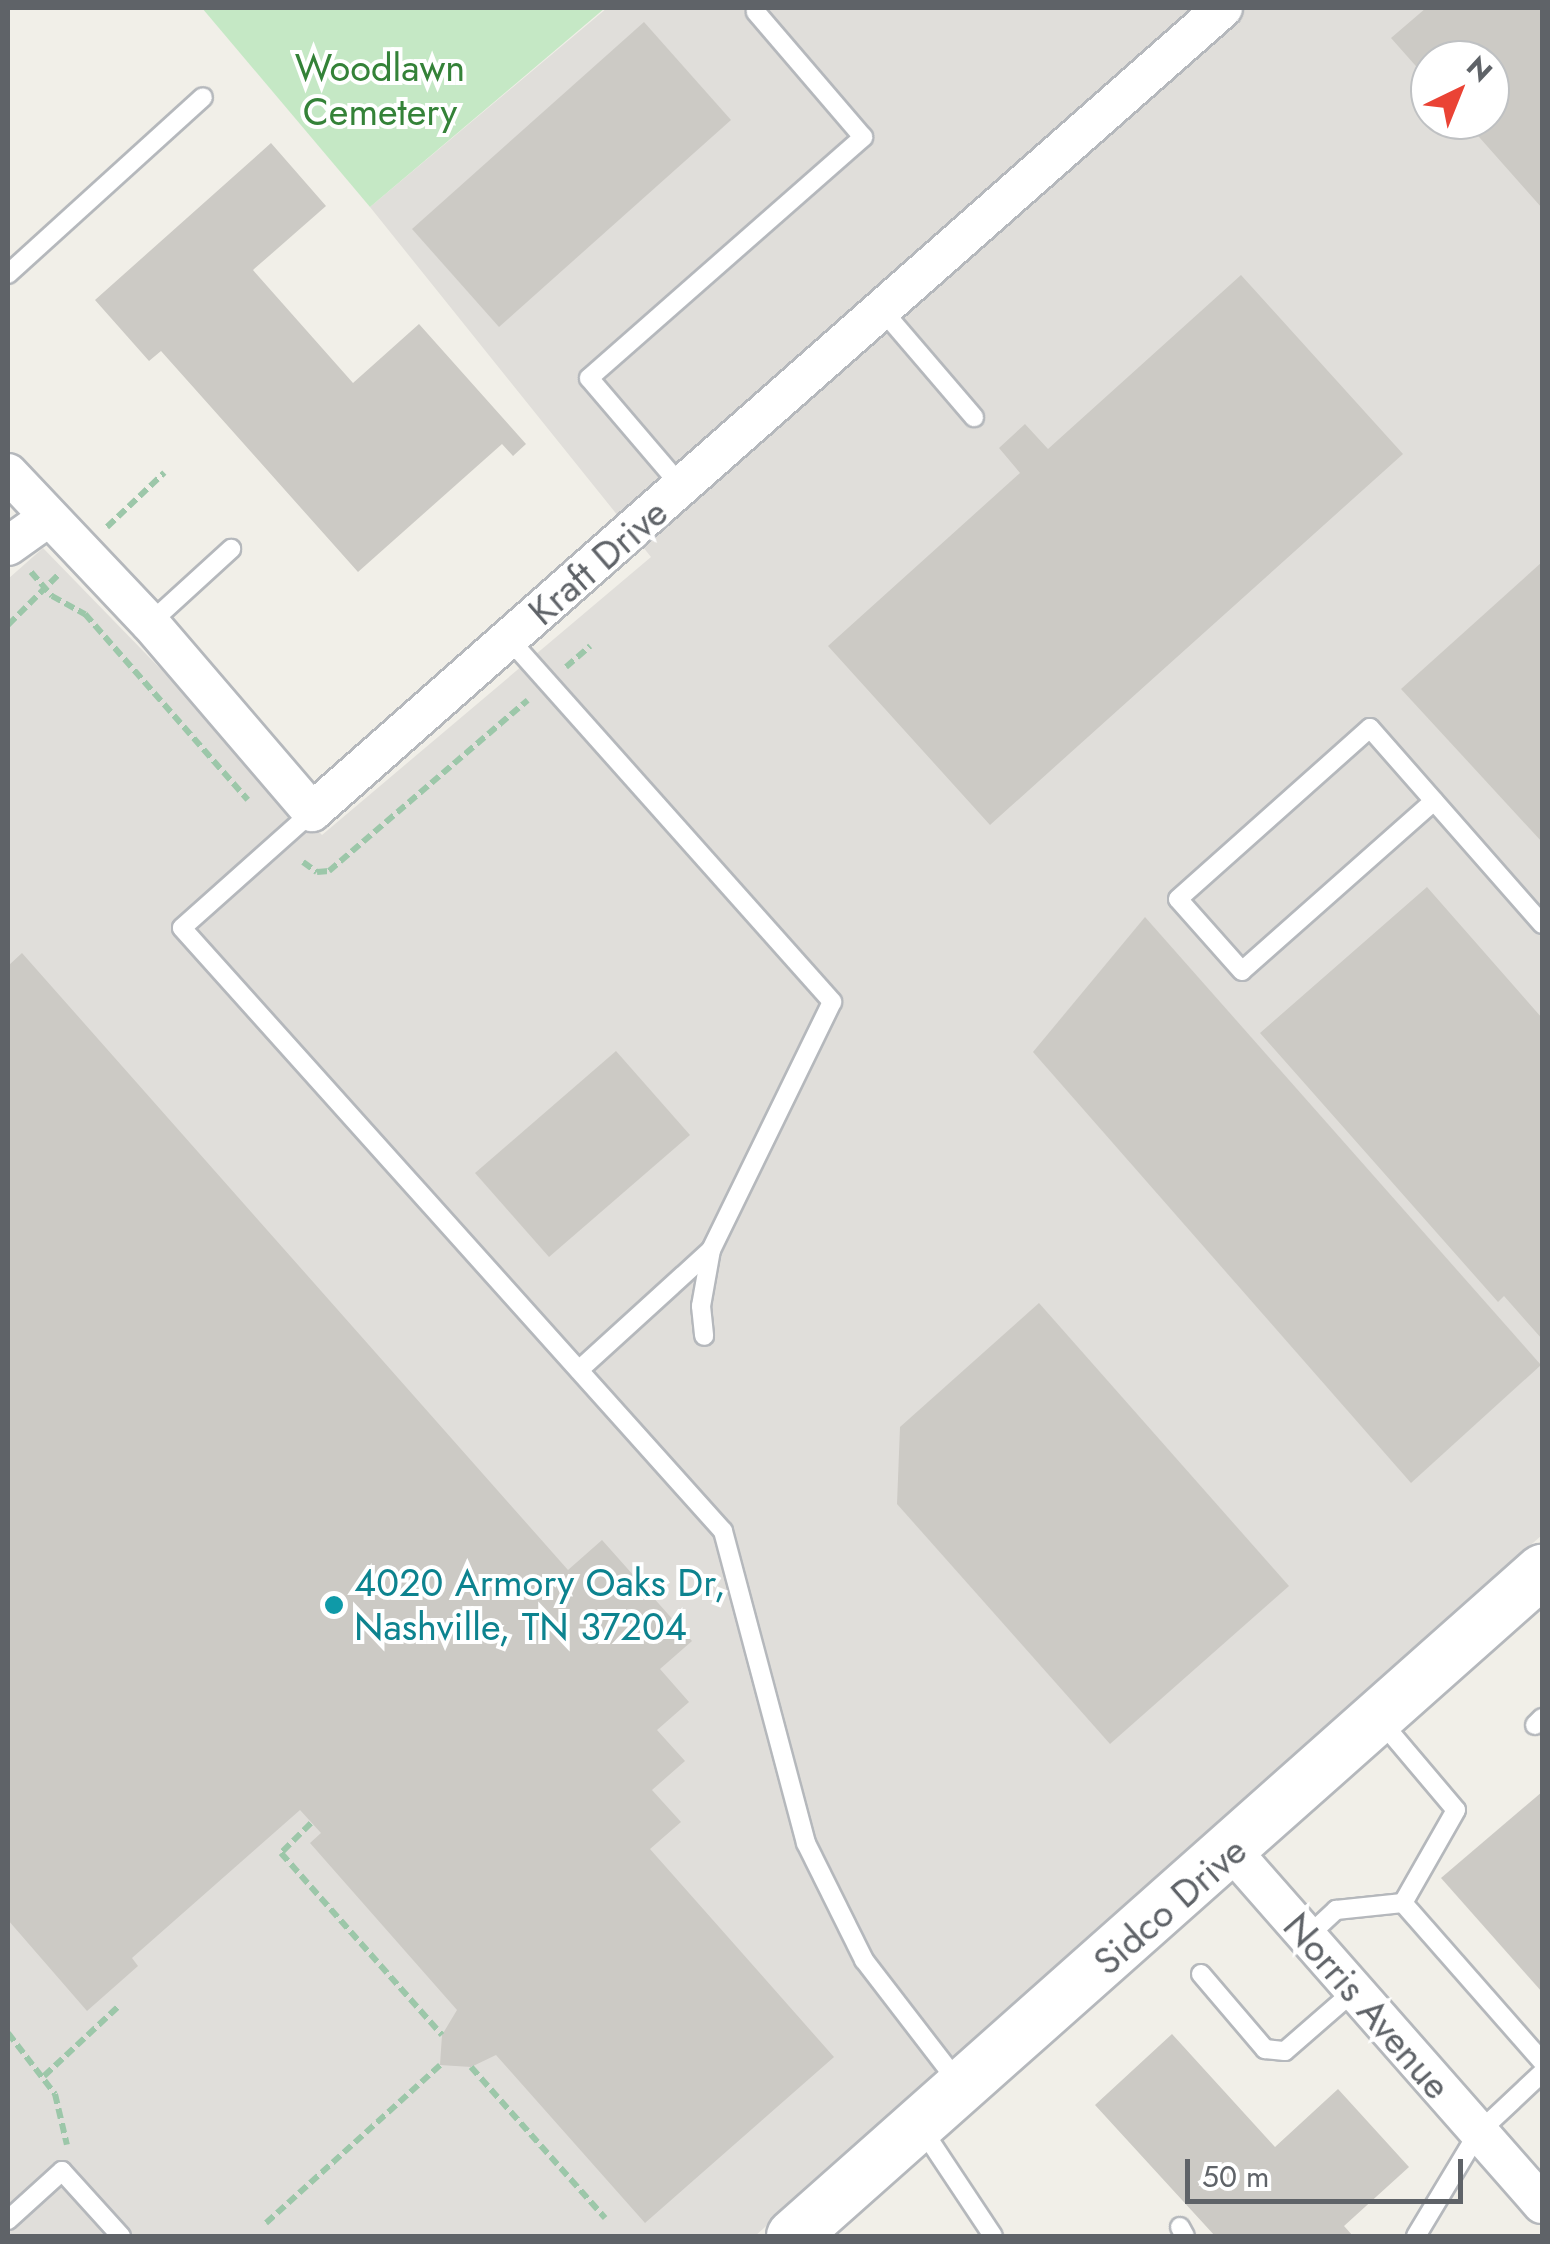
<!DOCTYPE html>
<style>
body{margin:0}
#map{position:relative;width:1550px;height:2244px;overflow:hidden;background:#f1efe8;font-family:Jost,sans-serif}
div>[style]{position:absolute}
.industrial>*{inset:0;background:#e0deda}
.green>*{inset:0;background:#c5e8c5}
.building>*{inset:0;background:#cccac5}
.path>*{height:6px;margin-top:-3px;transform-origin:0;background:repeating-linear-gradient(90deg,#9cc7a9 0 10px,transparent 0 15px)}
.roads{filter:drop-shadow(2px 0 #b5b8bc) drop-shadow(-2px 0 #b5b8bc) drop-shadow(0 2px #b5b8bc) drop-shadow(0 -2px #b5b8bc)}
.lane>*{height:18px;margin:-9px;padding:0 9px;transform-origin:9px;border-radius:9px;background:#fff}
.street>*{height:38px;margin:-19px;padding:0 19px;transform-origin:19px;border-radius:19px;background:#fff}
.secondary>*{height:52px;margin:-26px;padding:0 26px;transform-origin:26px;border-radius:26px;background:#fff}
.dots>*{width:28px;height:28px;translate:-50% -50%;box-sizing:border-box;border:5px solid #fff;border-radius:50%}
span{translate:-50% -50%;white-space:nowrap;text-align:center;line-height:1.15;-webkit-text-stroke:8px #fff;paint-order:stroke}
.park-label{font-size:38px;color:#348238}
.street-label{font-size:38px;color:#5f6368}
.culture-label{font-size:38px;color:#0d838f}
.left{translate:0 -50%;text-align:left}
.frame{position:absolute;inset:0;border:10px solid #5f6368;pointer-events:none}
.north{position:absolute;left:1410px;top:40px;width:100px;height:100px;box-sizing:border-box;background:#fff;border:2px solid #bfc1c3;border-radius:50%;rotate:43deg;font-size:28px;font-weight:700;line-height:40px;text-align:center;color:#5f6368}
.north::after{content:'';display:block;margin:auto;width:35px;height:45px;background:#ea4335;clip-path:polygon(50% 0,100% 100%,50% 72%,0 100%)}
.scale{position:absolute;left:1185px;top:2159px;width:278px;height:45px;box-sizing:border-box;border:5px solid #5f6368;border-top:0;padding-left:12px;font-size:30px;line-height:35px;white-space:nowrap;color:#5f6368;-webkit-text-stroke:8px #fff;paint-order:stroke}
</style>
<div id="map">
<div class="industrial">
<div style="clip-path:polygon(evenodd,607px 8px,1542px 8px,1542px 1535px,755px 2236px,8px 2236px,8px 579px,43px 548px,322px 835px,651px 557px,370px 207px,607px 8px,1430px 60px,1490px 60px,1490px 120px,1430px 120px,1430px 60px)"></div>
</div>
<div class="green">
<div style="clip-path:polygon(202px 8px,605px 8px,370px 207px)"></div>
</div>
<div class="building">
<div style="clip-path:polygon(1426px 8px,1542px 8px,1542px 208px,1464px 120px,1490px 120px,1490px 60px,1430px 60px,1430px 82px,1391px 38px)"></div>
<div style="clip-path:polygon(644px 22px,731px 120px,499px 327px,412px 229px)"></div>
<div style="clip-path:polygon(271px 143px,326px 206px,253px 270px,353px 383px,419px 324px,526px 444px,513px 456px,502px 444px,358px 572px,161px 351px,149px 361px,95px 300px)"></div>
<div style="clip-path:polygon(1241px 275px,1403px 454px,990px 825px,828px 646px,1020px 473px,999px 448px,1025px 424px,1048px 449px)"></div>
<div style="clip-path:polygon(1542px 562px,1542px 842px,1401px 689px)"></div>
<div style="clip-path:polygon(1427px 887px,1542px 1018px,1542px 1339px,1504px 1296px,1498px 1302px,1260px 1033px)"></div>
<div style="clip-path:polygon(1145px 917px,1541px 1365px,1411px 1483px,1033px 1052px)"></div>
<div style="clip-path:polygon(22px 953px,568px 1570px,602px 1540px,692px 1641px,660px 1669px,689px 1702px,657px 1730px,685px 1761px,652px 1790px,681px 1822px,650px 1849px,834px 2057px,645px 2223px,496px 2055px,471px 2067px,440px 2065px,442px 2035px,457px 2010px,310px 1843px,321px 1833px,300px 1810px,132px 1958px,138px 1966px,87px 2011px,8px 1920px,8px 966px)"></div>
<div style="clip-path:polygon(616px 1051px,690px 1135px,549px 1257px,475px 1173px)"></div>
<div style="clip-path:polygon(1039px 1303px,1289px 1586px,1110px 1744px,897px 1504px,900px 1427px)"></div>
<div style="clip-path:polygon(1542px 1792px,1542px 1992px,1441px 1878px)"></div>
<div style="clip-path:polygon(1172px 2034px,1275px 2147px,1338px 2089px,1409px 2167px,1344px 2226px,1353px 2236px,1215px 2236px,1095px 2105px)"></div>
</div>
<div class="path">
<div style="left:107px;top:527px;width:79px;rotate:-43.5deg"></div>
<div style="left:31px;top:572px;width:32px;rotate:49deg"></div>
<div style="left:52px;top:596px;width:38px;rotate:29deg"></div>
<div style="left:85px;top:614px;width:247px;rotate:48.8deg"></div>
<div style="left:8px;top:625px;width:72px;rotate:-45deg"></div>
<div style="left:566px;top:667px;width:32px;rotate:-41deg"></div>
<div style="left:303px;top:862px;width:17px;rotate:36deg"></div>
<div style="left:317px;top:872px;width:12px;rotate:-5deg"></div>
<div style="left:329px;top:871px;width:262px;rotate:-40.7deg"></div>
<div style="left:311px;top:1823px;width:42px;rotate:135deg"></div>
<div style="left:281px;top:1853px;width:243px;rotate:48.5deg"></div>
<div style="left:8px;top:2033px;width:77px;rotate:52.4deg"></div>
<div style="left:55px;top:2094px;width:52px;rotate:76.8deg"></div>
<div style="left:471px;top:2067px;width:202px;rotate:48.4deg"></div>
<div style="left:44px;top:2076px;width:104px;rotate:-43.1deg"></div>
<div style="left:266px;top:2223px;width:235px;rotate:-42.2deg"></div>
</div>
<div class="roads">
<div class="lane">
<div style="left:8px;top:274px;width:263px;rotate:-42.2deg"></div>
<div style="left:883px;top:311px;width:140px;rotate:49.4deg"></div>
<div style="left:682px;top:487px;width:143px;rotate:-130.5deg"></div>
<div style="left:589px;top:378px;width:365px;rotate:-41.3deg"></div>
<div style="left:863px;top:137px;width:165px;rotate:-130.6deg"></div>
<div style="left:150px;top:623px;width:110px;rotate:-42.4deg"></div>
<div style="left:509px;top:639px;width:486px;rotate:48.3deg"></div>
<div style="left:832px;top:1002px;width:276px;rotate:116deg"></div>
<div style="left:711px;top:1250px;width:57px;rotate:100.1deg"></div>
<div style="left:701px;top:1306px;width:30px;rotate:84deg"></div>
<div style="left:1434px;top:801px;width:256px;rotate:138.5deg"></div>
<div style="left:1242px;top:971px;width:96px;rotate:-131.6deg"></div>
<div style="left:1178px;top:899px;width:257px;rotate:-41.7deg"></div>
<div style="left:1370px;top:728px;width:261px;rotate:48.7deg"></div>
<div style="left:312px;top:812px;width:174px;rotate:138.3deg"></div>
<div style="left:182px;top:928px;width:810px;rotate:48.1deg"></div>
<div style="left:723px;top:1531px;width:323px;rotate:75.1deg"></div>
<div style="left:806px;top:1843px;width:131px;rotate:63.6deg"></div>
<div style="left:864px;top:1960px;width:154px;rotate:52.4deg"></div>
<div style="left:579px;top:1370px;width:178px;rotate:-42.3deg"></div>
<div style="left:1379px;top:1719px;width:119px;rotate:49.8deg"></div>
<div style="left:1456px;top:1810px;width:107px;rotate:119.7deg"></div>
<div style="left:1403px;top:1903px;width:210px;rotate:48.7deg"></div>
<div style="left:1535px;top:1725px;width:10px;rotate:-45deg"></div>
<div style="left:1307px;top:1937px;width:40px;rotate:-43deg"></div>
<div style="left:1336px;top:1910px;width:67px;rotate:-6deg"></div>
<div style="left:1201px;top:1974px;width:99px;rotate:49.5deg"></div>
<div style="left:1265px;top:2049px;width:20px;rotate:6deg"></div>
<div style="left:1285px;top:2051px;width:91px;rotate:-41deg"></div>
<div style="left:922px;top:2129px;width:128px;rotate:56.4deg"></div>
<div style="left:8px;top:2220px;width:73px;rotate:-42.2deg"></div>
<div style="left:62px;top:2171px;width:88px;rotate:47.8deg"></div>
<div style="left:1180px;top:2227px;width:10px;rotate:61deg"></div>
<div style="left:1416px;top:2236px;width:120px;rotate:-59deg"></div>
<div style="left:1478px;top:2133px;width:88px;rotate:-43.2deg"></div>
</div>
<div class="street">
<div style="left:8px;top:473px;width:207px;rotate:46.6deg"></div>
<div style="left:150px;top:623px;width:249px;rotate:49.4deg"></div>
<div style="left:312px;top:812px;width:1215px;rotate:-41.43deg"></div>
<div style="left:8px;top:546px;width:47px;rotate:-35.4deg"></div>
<div style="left:1232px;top:1851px;width:470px;rotate:48.7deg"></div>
</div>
<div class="secondary">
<div style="left:793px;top:2236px;width:1002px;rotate:-41.6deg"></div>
</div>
</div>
<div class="dots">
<div style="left:334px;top:1605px;background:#0f9aa8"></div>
</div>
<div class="park-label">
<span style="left:380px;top:90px">Woodlawn<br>Cemetery</span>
</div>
<div class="street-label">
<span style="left:598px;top:562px;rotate:-41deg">Kraft Drive</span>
<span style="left:1170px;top:1906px;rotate:-41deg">Sidco Drive</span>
<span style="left:1367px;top:2006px;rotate:49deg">Norris Avenue</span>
</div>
<div class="culture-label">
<span class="left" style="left:354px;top:1605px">4020 Armory Oaks Dr,<br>Nashville, TN 37204</span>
</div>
<div class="frame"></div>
<div class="north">N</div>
<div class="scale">50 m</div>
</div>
